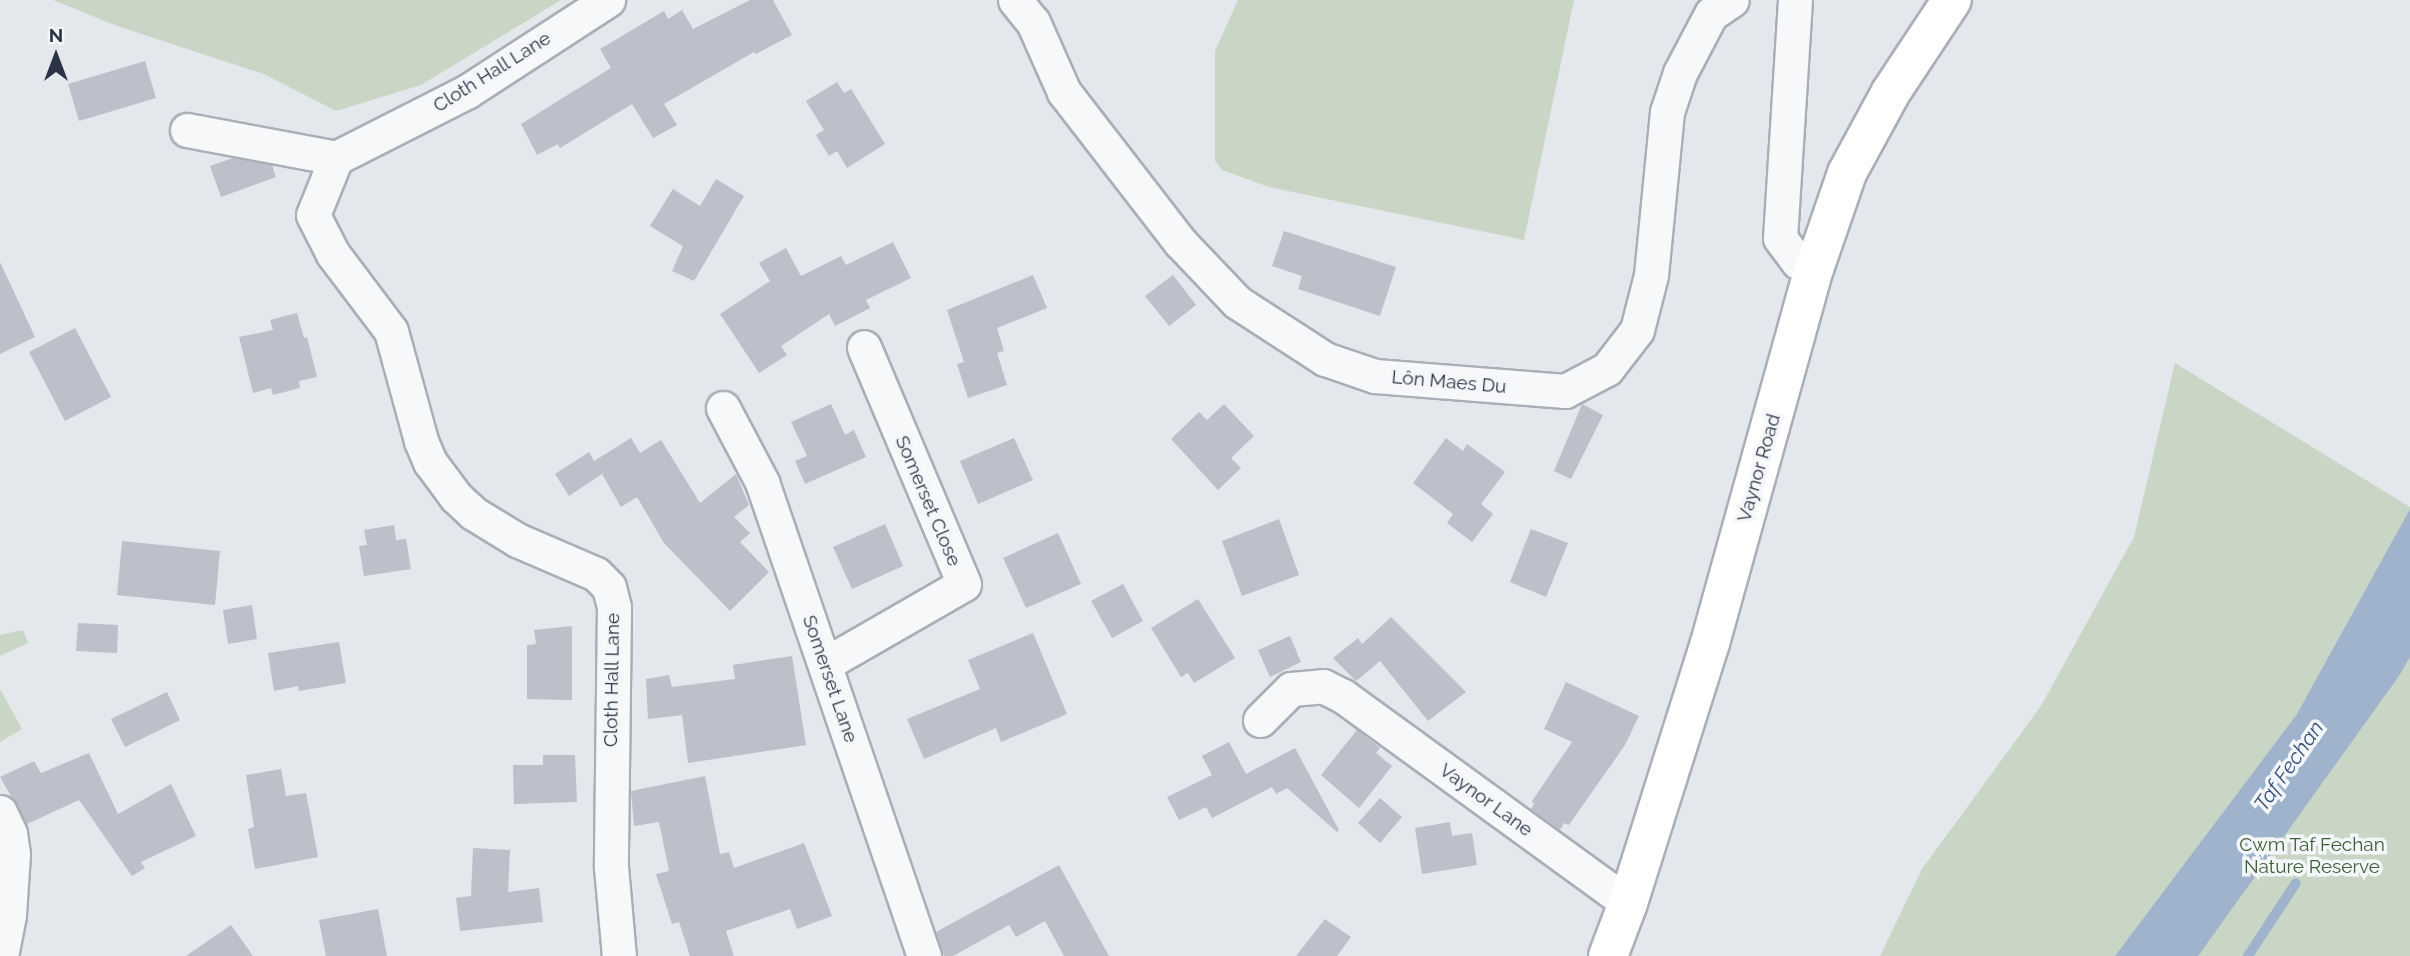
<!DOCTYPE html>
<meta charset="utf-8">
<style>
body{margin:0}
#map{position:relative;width:2410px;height:956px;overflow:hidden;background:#e4e7ec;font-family:Raleway,sans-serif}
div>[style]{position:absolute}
.green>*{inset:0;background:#c9d6c5}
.water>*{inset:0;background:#9fb4cc}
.stream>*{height:10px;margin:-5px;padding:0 5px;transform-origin:5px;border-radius:5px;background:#9fb4cc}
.building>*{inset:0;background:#bbc0ca}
.roads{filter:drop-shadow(2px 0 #a9aeb7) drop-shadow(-2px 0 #a9aeb7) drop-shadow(0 2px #a9aeb7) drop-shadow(0 -2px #a9aeb7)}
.street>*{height:33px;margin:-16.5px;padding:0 16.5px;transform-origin:16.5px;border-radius:16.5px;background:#f7f8fa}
.secondary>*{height:38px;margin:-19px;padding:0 19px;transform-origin:19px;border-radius:19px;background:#fff}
span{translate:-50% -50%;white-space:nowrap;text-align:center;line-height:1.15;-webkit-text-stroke:7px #f4f6f9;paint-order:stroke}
.street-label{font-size:19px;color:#2b3445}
.park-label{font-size:19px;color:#3f6138}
.water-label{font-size:21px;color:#34527a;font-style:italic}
.north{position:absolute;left:21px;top:21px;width:70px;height:70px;-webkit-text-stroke:5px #f4f6f9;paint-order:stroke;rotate:0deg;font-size:19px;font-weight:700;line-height:28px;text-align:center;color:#2b3445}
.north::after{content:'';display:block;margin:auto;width:24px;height:32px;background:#2b3445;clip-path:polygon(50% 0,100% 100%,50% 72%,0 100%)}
</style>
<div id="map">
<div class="green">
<div style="clip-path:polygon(53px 0,561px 0,421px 85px,336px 111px,264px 74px,117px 26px)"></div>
<div style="clip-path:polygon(1238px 0,1574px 0,1524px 240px,1269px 187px,1222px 170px,1215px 161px,1215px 51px)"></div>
<div style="clip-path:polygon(2175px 363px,2410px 507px,2410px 956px,1880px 956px,1922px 869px,2041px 706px,2134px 537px)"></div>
<div style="clip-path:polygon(23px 630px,28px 643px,0 656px,0 635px)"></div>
<div style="clip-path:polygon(0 689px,22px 729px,0 742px)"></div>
</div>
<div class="water">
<div style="clip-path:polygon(2410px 509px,2410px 657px,2399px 676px,2198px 956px,2115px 956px,2297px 714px)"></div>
</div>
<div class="stream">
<div style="left:2248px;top:956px;width:87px;rotate:-56.7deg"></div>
</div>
<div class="building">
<div style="clip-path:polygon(750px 0,773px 0,792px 35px,756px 54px,754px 52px,664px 104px,677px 125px,653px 138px,632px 104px,560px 148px,558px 144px,537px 155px,521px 124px,611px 68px,600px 49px,664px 11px,668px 19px,682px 10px,693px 29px)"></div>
<div style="clip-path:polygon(145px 61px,156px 98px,79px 121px,68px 84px)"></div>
<div style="clip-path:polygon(837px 82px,844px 93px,851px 89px,885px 144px,847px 168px,837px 151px,829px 156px,816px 135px,824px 130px,806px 101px)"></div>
<div style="clip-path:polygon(233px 158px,272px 165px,276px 177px,221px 197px,210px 166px)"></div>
<div style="clip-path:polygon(716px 179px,744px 196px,694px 281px,672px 271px,683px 246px,650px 226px,673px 189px,700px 206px)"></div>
<div style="clip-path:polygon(1284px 231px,1396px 267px,1380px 316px,1298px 289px,1302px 276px,1272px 266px)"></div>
<div style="clip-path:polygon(893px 242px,911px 278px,866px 300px,870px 308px,835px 326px,829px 314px,781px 346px,787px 355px,759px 373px,720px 314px,770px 281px,759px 263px,786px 248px,801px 276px,841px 256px,846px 265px)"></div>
<div style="clip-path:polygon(0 262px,35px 337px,0 354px)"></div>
<div style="clip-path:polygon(1033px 275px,1047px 308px,997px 328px,1004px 351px,997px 353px,1007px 385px,968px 398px,957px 364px,964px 362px,947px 310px)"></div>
<div style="clip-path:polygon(1173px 275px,1196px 305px,1169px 326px,1145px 296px)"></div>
<div style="clip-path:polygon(297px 313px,304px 338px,307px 337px,317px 377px,299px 381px,300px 388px,273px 395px,271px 388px,253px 393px,239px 337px,273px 330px,270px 320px)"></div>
<div style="clip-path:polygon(75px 328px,111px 397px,65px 421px,29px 352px)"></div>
<div style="clip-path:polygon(831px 404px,845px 435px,854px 430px,866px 457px,805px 484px,795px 461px,807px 456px,791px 422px)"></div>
<div style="clip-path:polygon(1224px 404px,1254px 436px,1231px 458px,1241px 468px,1218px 490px,1171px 439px,1199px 412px,1207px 420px)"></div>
<div style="clip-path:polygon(1582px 404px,1603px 415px,1571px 479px,1554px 471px)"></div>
<div style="clip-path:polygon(631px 438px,640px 453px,661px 440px,700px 503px,736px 474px,749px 505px,734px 517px,750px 533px,740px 542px,769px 572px,730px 611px,664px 543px,637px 497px,621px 507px,602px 474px,569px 496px,555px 474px,589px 452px,594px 461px)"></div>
<div style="clip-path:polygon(1014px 438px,1033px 480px,978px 504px,960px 461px)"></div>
<div style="clip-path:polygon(1446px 438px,1463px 451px,1467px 444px,1505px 472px,1481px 504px,1493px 514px,1472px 542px,1447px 523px,1453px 514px,1413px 483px)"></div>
<div style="clip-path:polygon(1279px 519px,1299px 575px,1242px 596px,1222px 541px)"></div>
<div style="clip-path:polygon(885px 524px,903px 566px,852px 589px,833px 547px)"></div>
<div style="clip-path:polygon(394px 525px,396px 540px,406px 539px,411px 569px,364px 576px,359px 546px,367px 545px,364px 530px)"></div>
<div style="clip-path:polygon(1531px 529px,1568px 543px,1546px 597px,1510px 582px)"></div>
<div style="clip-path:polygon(1058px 533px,1081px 584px,1026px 608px,1003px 558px)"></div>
<div style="clip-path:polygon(122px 541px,220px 551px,215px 605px,117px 595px)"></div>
<div style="clip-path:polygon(1123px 584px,1143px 621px,1112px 638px,1091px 601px)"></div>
<div style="clip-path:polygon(1198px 599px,1235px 658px,1194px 683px,1188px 673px,1181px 677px,1151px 628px)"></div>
<div style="clip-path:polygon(252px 605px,257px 639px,228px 644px,223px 610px)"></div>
<div style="clip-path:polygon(1391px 617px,1466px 692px,1428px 721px,1380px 661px,1356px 681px,1333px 658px,1358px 638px,1362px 644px)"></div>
<div style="clip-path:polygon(78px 623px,118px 625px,117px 653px,76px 651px)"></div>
<div style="clip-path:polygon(572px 626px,572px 700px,527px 699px,527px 645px,536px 644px,534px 630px)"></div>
<div style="clip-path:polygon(1033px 633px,1067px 714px,1001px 742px,996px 728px,924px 759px,907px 719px,980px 689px,968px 660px)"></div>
<div style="clip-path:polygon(1290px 636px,1301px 662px,1270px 677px,1258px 650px)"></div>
<div style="clip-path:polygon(339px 642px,346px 683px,299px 691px,298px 686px,274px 691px,268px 653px)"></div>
<div style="clip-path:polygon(792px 656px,806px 745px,688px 763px,682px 715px,648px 719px,646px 679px,669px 675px,672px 687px,735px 679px,733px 665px)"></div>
<div style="clip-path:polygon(1566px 682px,1639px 716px,1625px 745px,1569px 825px,1564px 823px,1560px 830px,1531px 809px,1534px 804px,1532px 801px,1572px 742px,1544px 729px)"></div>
<div style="clip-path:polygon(167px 692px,180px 720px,125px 747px,111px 719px)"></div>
<div style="clip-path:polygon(1357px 730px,1380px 748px,1376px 753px,1392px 766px,1359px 808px,1321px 775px)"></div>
<div style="clip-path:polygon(1229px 742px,1246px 774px,1295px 748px,1339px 830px,1337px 832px,1287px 788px,1276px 794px,1272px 787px,1212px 818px,1206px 807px,1179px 820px,1167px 797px,1212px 775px,1202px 756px)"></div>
<div style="clip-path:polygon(89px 753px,118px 814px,171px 784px,196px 836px,141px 862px,145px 868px,132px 876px,79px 800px,27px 824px,0 777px,34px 761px,41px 773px)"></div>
<div style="clip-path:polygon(543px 755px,575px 755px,577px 802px,514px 804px,513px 765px,543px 765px)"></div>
<div style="clip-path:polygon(281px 769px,286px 796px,306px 793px,318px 857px,255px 869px,248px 829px,254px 827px,246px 775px)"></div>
<div style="clip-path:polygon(705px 776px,720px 854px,729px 852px,734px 868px,804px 843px,832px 916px,797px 929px,790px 909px,726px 931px,734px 956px,690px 956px,679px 922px,672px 924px,656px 874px,669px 871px,659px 822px,634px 826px,631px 791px)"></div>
<div style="clip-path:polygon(1380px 798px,1402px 817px,1380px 843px,1358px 823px)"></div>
<div style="clip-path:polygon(1450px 822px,1452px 836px,1472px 833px,1477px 865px,1422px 874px,1415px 828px)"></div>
<div style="clip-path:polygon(473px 848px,510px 850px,508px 892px,539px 888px,543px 922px,460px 931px,456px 898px,471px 896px)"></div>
<div style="clip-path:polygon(1059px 865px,1109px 956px,1064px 956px,1045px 921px,1016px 937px,1009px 925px,953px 956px,944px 956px,936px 932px)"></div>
<div style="clip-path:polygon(378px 909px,387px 956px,326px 956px,319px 920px)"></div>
<div style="clip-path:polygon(1325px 919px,1351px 937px,1337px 956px,1296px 956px)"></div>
<div style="clip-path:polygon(231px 925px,253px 956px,186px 956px)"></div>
</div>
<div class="roads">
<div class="street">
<div style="left:608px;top:0;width:167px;rotate:147deg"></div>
<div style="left:468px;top:91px;width:148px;rotate:153.1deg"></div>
<div style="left:336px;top:158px;width:61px;rotate:112deg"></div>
<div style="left:313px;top:215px;width:44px;rotate:62.9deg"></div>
<div style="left:333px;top:254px;width:96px;rotate:53deg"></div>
<div style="left:391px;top:331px;width:114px;rotate:74.7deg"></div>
<div style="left:421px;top:441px;width:23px;rotate:67deg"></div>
<div style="left:430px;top:462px;width:44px;rotate:53.4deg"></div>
<div style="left:456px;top:497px;width:23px;rotate:43deg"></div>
<div style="left:473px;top:513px;width:52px;rotate:31.5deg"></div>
<div style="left:517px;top:540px;width:86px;rotate:23.3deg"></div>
<div style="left:596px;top:574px;width:18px;rotate:45deg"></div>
<div style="left:609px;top:587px;width:21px;rotate:76deg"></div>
<div style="left:614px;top:607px;width:260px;rotate:90.7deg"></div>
<div style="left:611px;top:867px;width:89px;rotate:84.9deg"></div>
<div style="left:1015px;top:0;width:28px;rotate:51deg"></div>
<div style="left:1033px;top:22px;width:77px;rotate:66.1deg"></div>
<div style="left:1064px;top:92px;width:190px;rotate:52.3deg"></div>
<div style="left:1180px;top:242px;width:83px;rotate:46.5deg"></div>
<div style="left:1237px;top:302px;width:105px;rotate:32.9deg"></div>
<div style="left:1325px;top:359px;width:53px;rotate:18.8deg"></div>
<div style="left:1375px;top:376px;width:191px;rotate:4.5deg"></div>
<div style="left:1565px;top:391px;width:47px;rotate:-27.6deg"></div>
<div style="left:1607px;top:369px;width:49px;rotate:-52.4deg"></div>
<div style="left:1637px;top:330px;width:57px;rotate:-75.7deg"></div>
<div style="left:1651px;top:275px;width:164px;rotate:-84.4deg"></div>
<div style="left:1667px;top:112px;width:41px;rotate:-71.6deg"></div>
<div style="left:1680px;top:73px;width:67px;rotate:-62.3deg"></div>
<div style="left:1711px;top:14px;width:25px;rotate:-34deg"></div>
<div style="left:1795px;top:0;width:238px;rotate:93.6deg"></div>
<div style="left:1780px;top:238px;width:30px;rotate:53deg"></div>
<div style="left:1798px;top:262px;width:17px;rotate:24deg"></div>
<div style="left:187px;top:130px;width:152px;rotate:10.6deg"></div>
<div style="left:723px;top:408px;width:84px;rotate:62.2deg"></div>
<div style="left:762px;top:482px;width:501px;rotate:71.13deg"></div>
<div style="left:825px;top:664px;width:160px;rotate:-29.9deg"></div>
<div style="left:964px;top:584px;width:257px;rotate:-112.9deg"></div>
<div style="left:1260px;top:720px;width:44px;rotate:-45deg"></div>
<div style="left:1291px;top:689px;width:32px;rotate:-5deg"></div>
<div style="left:1323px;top:686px;width:22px;rotate:27deg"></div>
<div style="left:1343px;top:696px;width:352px;rotate:36deg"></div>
<div style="left:0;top:812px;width:23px;rotate:65deg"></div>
<div style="left:10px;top:833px;width:21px;rotate:82deg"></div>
<div style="left:13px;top:854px;width:61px;rotate:93.8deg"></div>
<div style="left:9px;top:915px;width:42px;rotate:101deg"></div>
</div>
<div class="secondary">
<div style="left:1608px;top:956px;width:57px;rotate:-69.3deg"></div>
<div style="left:1628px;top:903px;width:273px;rotate:-72.5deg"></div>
<div style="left:1710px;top:643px;width:388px;rotate:-74.5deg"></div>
<div style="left:1814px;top:269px;width:102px;rotate:-71deg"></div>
<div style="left:1847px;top:173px;width:92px;rotate:-61.5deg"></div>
<div style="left:1891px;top:92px;width:110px;rotate:-56.5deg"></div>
</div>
</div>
<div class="street-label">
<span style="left:492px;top:72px;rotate:-32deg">Cloth Hall Lane</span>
<span style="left:1449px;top:382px;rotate:5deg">Lôn Maes Du</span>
<span style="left:1759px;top:468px;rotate:-74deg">Vaynor Road</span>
<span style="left:928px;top:501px;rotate:67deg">Somerset Close</span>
<span style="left:830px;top:679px;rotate:71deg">Somerset Lane</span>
<span style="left:612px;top:680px;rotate:-89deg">Cloth Hall Lane</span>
<span style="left:1486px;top:800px;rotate:36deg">Vaynor Lane</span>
</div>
<div class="park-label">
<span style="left:2312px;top:856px">Cwm Taf Fechan<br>Nature Reserve</span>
</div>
<div class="water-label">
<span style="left:2289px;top:766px;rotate:-55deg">Taf Fechan</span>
</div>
<div class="north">N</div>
</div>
